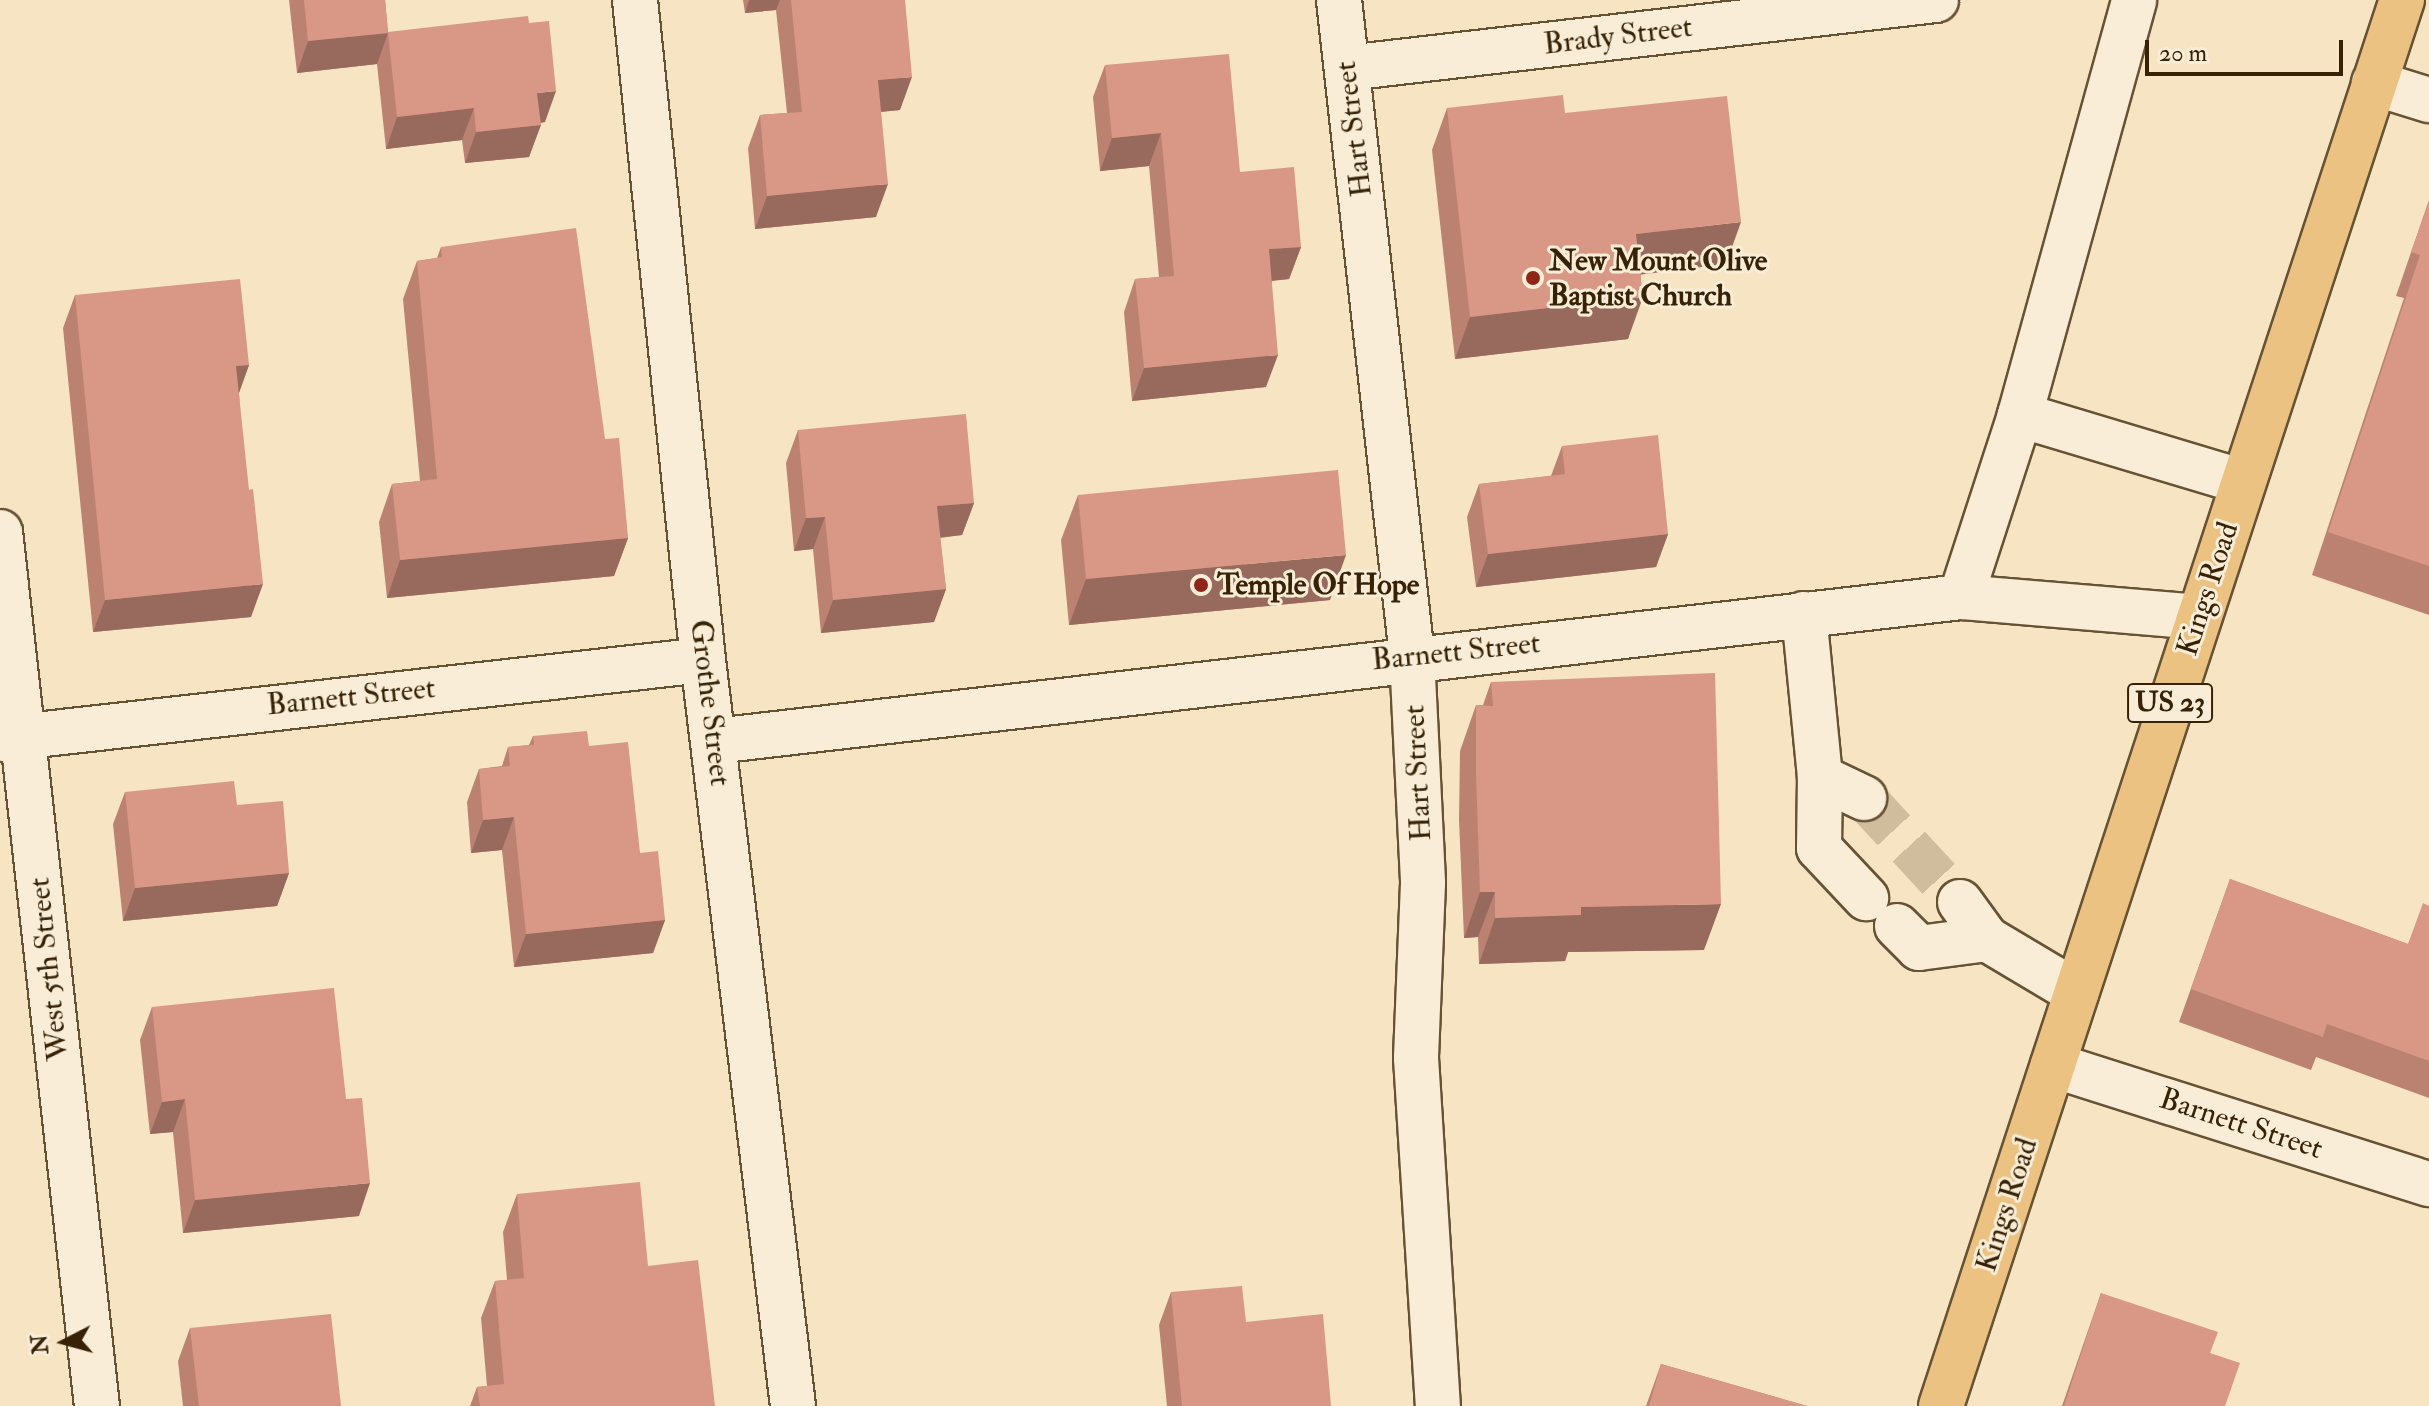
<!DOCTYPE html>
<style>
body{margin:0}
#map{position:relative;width:2429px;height:1406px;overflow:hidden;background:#f6e4c3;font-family:"IM FELL Double Pica",serif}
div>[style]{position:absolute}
.minor-tunnel>*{height:44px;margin-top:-22px;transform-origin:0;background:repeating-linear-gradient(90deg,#d0bd9d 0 44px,transparent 0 66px)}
.roads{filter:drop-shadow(2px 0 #675234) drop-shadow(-2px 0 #675234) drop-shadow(0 2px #675234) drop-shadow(0 -2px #675234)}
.minor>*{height:44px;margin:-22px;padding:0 22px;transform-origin:22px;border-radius:22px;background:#f9edd8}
.major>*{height:44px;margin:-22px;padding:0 22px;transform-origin:22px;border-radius:22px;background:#ebc282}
.wall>*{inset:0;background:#bb8272}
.shaded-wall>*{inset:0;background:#986a5d}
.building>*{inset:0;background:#d99785}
.dots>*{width:22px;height:22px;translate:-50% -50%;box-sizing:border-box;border:4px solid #f9edd8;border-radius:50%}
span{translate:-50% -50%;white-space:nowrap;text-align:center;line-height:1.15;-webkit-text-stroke:6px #f9edd8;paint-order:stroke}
.shield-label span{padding:2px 6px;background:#f9edd8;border:2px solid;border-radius:6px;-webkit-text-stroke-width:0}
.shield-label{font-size:28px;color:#372205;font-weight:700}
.street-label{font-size:30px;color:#372205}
.poi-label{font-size:30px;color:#372205;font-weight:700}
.left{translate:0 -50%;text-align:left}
.north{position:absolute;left:24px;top:1302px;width:80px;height:80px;-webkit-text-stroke:6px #f9edd8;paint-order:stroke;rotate:264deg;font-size:22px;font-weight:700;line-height:32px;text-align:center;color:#372205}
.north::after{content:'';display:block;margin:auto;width:28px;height:36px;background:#372205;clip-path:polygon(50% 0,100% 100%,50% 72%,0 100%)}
.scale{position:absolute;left:2145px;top:40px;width:198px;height:36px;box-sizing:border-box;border:4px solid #372205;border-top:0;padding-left:10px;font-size:24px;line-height:28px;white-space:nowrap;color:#372205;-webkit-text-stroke:6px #f9edd8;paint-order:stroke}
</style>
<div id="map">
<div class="minor-tunnel">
<div style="left:1864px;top:798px;width:142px;rotate:47.3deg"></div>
</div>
<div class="roads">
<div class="minor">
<div style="left:635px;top:0;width:663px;rotate:84.12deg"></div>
<div style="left:703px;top:660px;width:751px;rotate:83.12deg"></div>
<div style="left:1339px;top:0;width:660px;rotate:83.65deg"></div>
<div style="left:1412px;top:656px;width:227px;rotate:87.2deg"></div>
<div style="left:1423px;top:883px;width:175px;rotate:92.3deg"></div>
<div style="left:1416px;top:1058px;width:349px;rotate:86.4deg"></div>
<div style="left:1347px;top:68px;width:593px;rotate:-6.59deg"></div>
<div style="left:2374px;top:83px;width:58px;rotate:17.2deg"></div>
<div style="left:2020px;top:415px;width:233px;rotate:16.7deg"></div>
<div style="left:0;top:532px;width:879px;rotate:83.67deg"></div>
<div style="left:1961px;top:597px;width:191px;rotate:-72deg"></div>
<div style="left:2020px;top:415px;width:430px;rotate:-74.6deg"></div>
<div style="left:1804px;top:614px;width:164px;rotate:84.4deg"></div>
<div style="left:1820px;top:777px;width:71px;rotate:90.8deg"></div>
<div style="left:1819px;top:848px;width:69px;rotate:46.8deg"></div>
<div style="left:0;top:739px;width:707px;rotate:-6.41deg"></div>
<div style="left:715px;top:741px;width:1254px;rotate:-6.59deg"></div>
<div style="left:1961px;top:597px;width:238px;rotate:4.8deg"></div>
<div style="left:1820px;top:777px;width:49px;rotate:25.5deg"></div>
<div style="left:1960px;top:902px;width:46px;rotate:53.9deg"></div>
<div style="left:1987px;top:939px;width:104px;rotate:30.8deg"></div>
<div style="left:1897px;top:926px;width:31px;rotate:45deg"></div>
<div style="left:1919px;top:948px;width:69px;rotate:-7.5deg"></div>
<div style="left:2053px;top:1065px;width:394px;rotate:17.6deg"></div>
</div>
<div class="major">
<div style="left:1941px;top:1406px;width:1480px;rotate:-71.85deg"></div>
</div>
</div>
<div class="wall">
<div style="clip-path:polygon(289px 0,385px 0,388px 32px,545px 122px,541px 123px,529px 157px,465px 163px,462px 140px,386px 149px,377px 64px,297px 73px)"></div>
<div style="clip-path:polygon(743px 0,905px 0,900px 110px,881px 112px,876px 217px,755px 229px,748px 148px,760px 115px,787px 113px,776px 10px,745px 13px)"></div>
<div style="clip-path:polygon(1105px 65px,1240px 172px,1301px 247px,1289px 279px,1272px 281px,1266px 387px,1132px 401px,1124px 312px,1135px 279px,1159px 277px,1149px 166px,1100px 171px,1093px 97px)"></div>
<div style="clip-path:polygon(1447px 108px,1565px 113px,1726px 264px,1641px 274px,1628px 339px,1455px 359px,1432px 150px)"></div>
<div style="clip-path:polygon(2429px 200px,2429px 615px,2312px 575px,2404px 298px,2396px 296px)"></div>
<div style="clip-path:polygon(441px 247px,605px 439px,628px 538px,614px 576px,387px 598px,379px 522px,392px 484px,420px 481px,403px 299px,417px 261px,437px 258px)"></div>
<div style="clip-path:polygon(75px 295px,249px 365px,239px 393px,251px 617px,93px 632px,63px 328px)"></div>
<div style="clip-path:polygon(798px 430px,974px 503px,962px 535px,940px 538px,946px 589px,934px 622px,821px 633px,813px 549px,794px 551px,786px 463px)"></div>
<div style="clip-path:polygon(1562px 446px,1668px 534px,1656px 567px,1476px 587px,1467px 517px,1479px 484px,1551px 476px)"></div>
<div style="clip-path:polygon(1078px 495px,1330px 600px,1069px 625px,1061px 540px)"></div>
<div style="clip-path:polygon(1491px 682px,1704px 950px,1568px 952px,1565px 961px,1479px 964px,1478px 937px,1464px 938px,1459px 820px,1460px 751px,1476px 705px,1483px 705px)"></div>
<div style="clip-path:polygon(533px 736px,589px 746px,640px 853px,665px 920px,653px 953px,514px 967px,502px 850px,471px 853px,467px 802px,479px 769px,502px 766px,508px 747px,529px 745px)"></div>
<div style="clip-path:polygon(125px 792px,237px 805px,289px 873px,277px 906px,123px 921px,113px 824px)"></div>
<div style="clip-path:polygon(2230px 879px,2408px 944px,2429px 906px,2429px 1098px,2316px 1057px,2311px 1070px,2179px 1022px)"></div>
<div style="clip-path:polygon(152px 1007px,359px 1216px,183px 1233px,173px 1132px,150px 1134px,140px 1040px)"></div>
<div style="clip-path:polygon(517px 1194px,648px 1266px,715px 1406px,470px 1406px,477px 1387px,487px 1386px,481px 1318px,495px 1281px,507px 1280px,503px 1232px)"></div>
<div style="clip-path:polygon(1171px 1292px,1246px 1322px,1331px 1406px,1167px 1406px,1159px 1325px)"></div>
<div style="clip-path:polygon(2101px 1293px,2210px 1353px,2225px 1406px,2062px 1406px)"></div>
<div style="clip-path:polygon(190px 1328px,341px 1406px,183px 1406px,178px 1361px)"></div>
<div style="clip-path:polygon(1661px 1364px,1807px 1406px,1646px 1406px)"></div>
</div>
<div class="shaded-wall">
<div style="clip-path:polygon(749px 0,780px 0,776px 10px,745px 13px)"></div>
<div style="clip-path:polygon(388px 33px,377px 64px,297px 73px,308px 41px)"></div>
<div style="clip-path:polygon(912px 77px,900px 110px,866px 113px,878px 80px)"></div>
<div style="clip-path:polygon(556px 91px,545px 122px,526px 124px,537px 93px)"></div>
<div style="clip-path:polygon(474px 108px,462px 140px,386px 149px,397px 117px)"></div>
<div style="clip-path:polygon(541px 125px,529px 157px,465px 163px,476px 132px)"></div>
<div style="clip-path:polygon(1161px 133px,1149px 166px,1100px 171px,1112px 138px)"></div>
<div style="clip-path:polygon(888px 184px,876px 217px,755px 229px,767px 196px)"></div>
<div style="clip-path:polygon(1741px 222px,1726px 264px,1621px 277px,1636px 234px)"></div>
<div style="clip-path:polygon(1301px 247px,1289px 279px,1257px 282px,1269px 249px)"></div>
<div style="clip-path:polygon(1643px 297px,1628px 339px,1455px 359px,1470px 317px)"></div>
<div style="clip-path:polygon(1278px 355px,1266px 387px,1132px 401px,1144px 368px)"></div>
<div style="clip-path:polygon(249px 365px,237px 398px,236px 366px)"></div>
<div style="clip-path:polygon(974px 503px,962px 535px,925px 539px,937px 506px)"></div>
<div style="clip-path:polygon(825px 517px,813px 549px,794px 551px,806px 518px)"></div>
<div style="clip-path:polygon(1668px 534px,1656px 567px,1476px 587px,1488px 554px)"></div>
<div style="clip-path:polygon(628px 538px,614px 576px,387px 598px,400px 560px)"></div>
<div style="clip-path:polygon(1346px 555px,1330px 600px,1069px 625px,1086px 579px)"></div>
<div style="clip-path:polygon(263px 584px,251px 617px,93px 632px,105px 600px)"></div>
<div style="clip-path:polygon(946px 589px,934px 622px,821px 633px,833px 600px)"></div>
<div style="clip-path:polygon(514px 817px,502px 850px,471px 853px,483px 820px)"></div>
<div style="clip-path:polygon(289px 873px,277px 906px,123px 921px,135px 888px)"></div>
<div style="clip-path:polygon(1480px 892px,1495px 892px,1478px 937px,1464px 938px)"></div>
<div style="clip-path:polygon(1721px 904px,1704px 950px,1568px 952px,1565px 961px,1479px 964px,1495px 918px,1581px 907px)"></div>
<div style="clip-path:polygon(665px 920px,653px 953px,514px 967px,526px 934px)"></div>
<div style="clip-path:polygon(185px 1099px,173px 1132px,150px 1134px,162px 1102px)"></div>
<div style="clip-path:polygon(370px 1183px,359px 1216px,183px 1233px,195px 1200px)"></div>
</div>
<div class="building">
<div style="clip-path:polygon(304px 0,385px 0,388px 32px,528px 16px,529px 23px,549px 21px,556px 91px,537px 93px,541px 125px,476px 132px,474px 108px,397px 117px,388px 33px,308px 41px)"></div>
<div style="clip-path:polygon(791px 0,905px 0,912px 77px,878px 80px,888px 184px,767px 196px,760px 115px,802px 112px)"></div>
<div style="clip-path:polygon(1229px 54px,1240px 172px,1294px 167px,1301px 247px,1269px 249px,1278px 355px,1144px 368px,1135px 279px,1174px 276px,1161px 133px,1112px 138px,1105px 65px)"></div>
<div style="clip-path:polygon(1563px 95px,1565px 113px,1727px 96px,1741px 222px,1636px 234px,1643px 297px,1470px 317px,1447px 108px)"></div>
<div style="clip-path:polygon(2429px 202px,2429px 566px,2328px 532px,2420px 255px,2411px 252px)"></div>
<div style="clip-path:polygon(576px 228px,605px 439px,619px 438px,628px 538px,400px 560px,392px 484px,437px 479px,417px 261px,442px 257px,441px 247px)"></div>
<div style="clip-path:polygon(240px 279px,249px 365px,236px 366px,249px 490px,253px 489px,263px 584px,105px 600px,75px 295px)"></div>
<div style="clip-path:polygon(966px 414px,974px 503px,937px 506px,946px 589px,833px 600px,825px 517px,806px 518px,798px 430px)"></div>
<div style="clip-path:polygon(1658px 435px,1668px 534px,1488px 554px,1479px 484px,1565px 474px,1562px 446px)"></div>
<div style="clip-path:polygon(1338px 470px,1346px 555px,1086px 579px,1078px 495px)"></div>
<div style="clip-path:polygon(1715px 673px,1721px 904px,1581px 907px,1581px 915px,1495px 918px,1495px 892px,1480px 892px,1476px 774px,1476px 705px,1493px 706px,1491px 682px)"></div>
<div style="clip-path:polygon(587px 731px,589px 746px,628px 742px,640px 853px,658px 851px,665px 920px,526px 934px,514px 817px,483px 820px,479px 769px,510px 766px,508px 747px,534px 745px,533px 736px)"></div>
<div style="clip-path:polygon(234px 781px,237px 805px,283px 801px,289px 873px,135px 888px,125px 792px)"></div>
<div style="clip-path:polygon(2230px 879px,2408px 944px,2423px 903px,2429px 906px,2429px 1061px,2327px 1024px,2323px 1037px,2191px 989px)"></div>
<div style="clip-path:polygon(334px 988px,346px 1099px,362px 1098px,370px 1183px,195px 1200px,185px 1099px,162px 1102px,152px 1007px)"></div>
<div style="clip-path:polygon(640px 1182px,648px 1266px,698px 1260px,715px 1406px,480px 1406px,477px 1387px,504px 1384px,495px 1281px,524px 1278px,517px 1194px)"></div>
<div style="clip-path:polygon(1242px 1286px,1246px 1322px,1323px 1314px,1331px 1406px,1182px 1406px,1171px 1292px)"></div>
<div style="clip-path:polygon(2101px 1293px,2218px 1332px,2210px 1353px,2240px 1363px,2225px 1406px,2064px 1406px)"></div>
<div style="clip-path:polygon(331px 1314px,341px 1406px,199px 1406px,190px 1328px)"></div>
<div style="clip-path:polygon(1661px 1364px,1807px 1406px,1649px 1406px)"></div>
</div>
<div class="dots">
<div style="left:1533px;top:278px;background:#8f2418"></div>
<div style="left:1201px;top:585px;background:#8f2418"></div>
</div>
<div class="shield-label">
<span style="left:2170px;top:703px">US 23</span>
</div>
<div class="street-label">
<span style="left:1618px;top:36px;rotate:-7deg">Brady Street</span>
<span style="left:1354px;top:129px;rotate:-97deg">Hart Street</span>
<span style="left:2208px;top:589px;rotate:-72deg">Kings Road</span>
<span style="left:1456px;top:652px;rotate:-6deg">Barnett Street</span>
<span style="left:351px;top:697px;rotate:-6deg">Barnett Street</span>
<span style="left:710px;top:703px;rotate:83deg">Grothe Street</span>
<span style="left:1418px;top:773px;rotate:-93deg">Hart Street</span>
<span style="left:49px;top:969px;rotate:-96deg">West 5th Street</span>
<span style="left:2241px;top:1124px;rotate:18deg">Barnett Street</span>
<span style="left:2007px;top:1205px;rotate:-72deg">Kings Road</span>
</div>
<div class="poi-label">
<span class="left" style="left:1549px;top:278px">New Mount Olive<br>Baptist Church</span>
<span class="left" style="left:1217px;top:585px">Temple Of Hope</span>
</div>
<div class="north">N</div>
<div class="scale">20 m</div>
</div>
